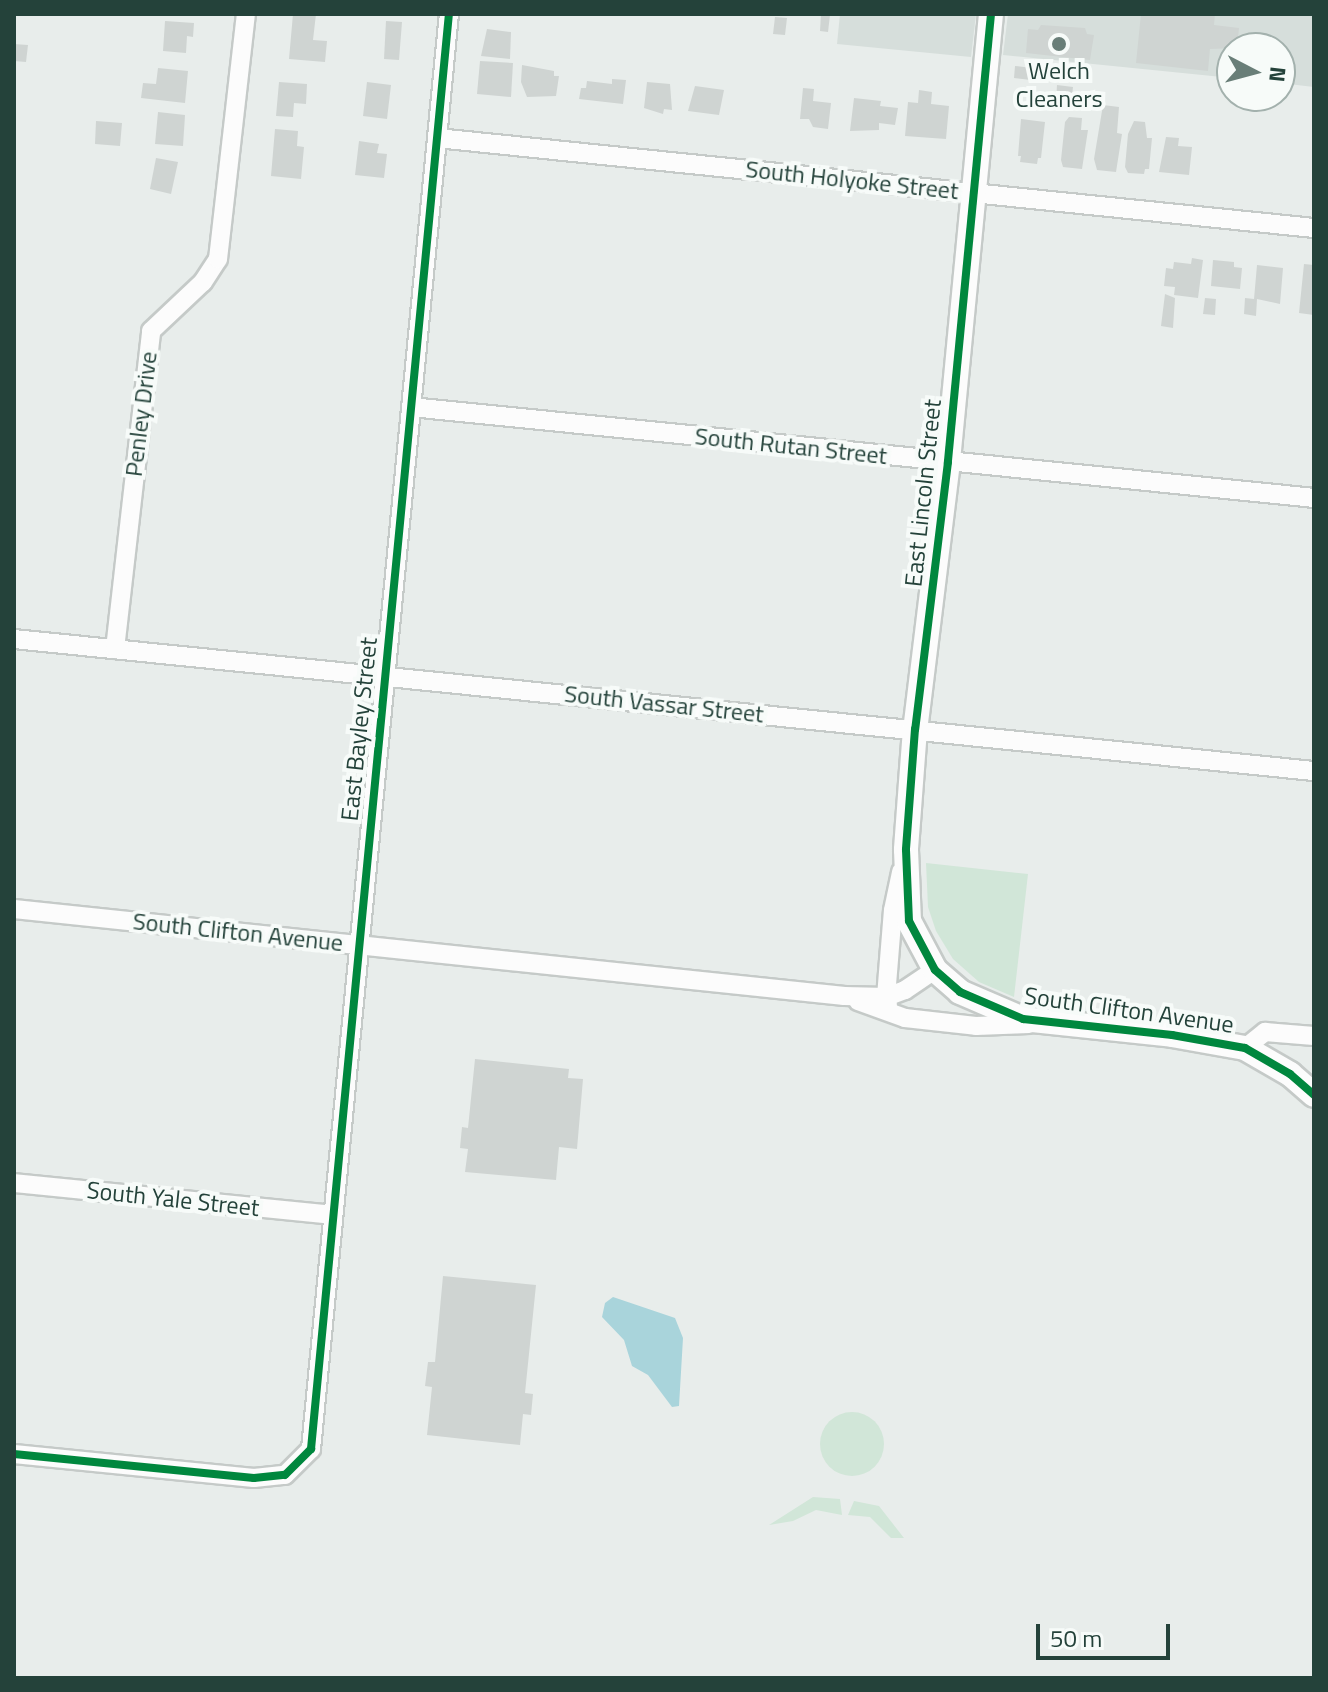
<!DOCTYPE html>
<style>
body{margin:0}
#map{position:relative;width:1328px;height:1692px;overflow:hidden;background:#e8edeb;font-family:"Titillium Web",sans-serif}
div>[style]{position:absolute}
.built>*{inset:0;background:#d6dedb}
.green>*{inset:0;background:#d1e6d8}
.round{border-radius:50%}
.water>*{inset:0;background:#a9d4db}
.building>*{inset:0;background:#cfd4d2}
.roads{filter:drop-shadow(2px 0 #c5cac8) drop-shadow(-2px 0 #c5cac8) drop-shadow(0 2px #c5cac8) drop-shadow(0 -2px #c5cac8)}
.minor>*{height:18px;margin:-9px;padding:0 9px;transform-origin:9px;border-radius:9px;background:#fcfcfc}
.tertiary>*{height:24px;margin:-12px;padding:0 12px;transform-origin:12px;border-radius:12px;background:#fcfcfc}
.cycleway>*{height:8px;margin:-4px;padding:0 4px;transform-origin:4px;border-radius:4px;background:#00873e}
.dots>*{width:22px;height:22px;translate:-50% -50%;box-sizing:border-box;border:4px solid #f7fbf9;border-radius:50%}
span{translate:-50% -50%;white-space:nowrap;text-align:center;line-height:1.15;-webkit-text-stroke:8px #f7fbf9;paint-order:stroke}
.poi-label{font-size:24px;color:#24423a}
.street-label{font-size:24px;color:#24423a}
.frame{position:absolute;inset:0;border:16px solid #24423a;pointer-events:none}
.north{position:absolute;left:1216px;top:32px;width:80px;height:80px;box-sizing:border-box;background:#f7fbf9;border:2px solid #a3b1ad;border-radius:50%;rotate:96deg;font-size:22px;font-weight:700;line-height:32px;text-align:center;color:#24423a}
.north::after{content:'';display:block;margin:auto;width:28px;height:36px;background:#697e78;clip-path:polygon(50% 0,100% 100%,50% 72%,0 100%)}
.scale{position:absolute;left:1036px;top:1624px;width:134px;height:36px;box-sizing:border-box;border:4px solid #24423a;border-top:0;padding-left:10px;font-size:24px;line-height:28px;white-space:nowrap;color:#24423a;-webkit-text-stroke:6px #f7fbf9;paint-order:stroke}
</style>
<div id="map">
<div class="built">
<div style="clip-path:polygon(840px 14px,976px 14px,971px 57px,837px 44px)"></div>
<div style="clip-path:polygon(1008px 14px,1314px 14px,1314px 87px,1280px 83px,1280px 48px,1232px 48px,1232px 78px,1003px 55px)"></div>
</div>
<div class="green">
<div style="clip-path:polygon(926px 863px,1028px 874px,1014px 997px,979px 982px,953px 959px,936px 931px,928px 907px)"></div>
<div class="round" style="left:820px;top:1412px;width:64px;height:64px"></div>
<div style="clip-path:polygon(813px 1497px,840px 1499px,842px 1515px,816px 1510px,793px 1521px,769px 1525px)"></div>
<div style="clip-path:polygon(854px 1501px,879px 1506px,904px 1538px,891px 1538px,870px 1517px,848px 1515px)"></div>
</div>
<div class="water">
<div style="clip-path:polygon(613px 1297px,675px 1318px,683px 1338px,679px 1406px,672px 1407px,648px 1375px,632px 1366px,624px 1340px,602px 1317px,605px 1303px)"></div>
</div>
<div class="building">
<div style="clip-path:polygon(293px 14px,316px 14px,313px 40px,327px 41px,325px 62px,289px 59px)"></div>
<div style="clip-path:polygon(821px 14px,830px 15px,828px 32px,820px 31px)"></div>
<div style="clip-path:polygon(1141px 14px,1215px 14px,1214px 25px,1239px 28px,1237px 48px,1210px 49px,1208px 71px,1136px 63px)"></div>
<div style="clip-path:polygon(775px 17px,787px 18px,785px 35px,773px 34px)"></div>
<div style="clip-path:polygon(165px 21px,194px 23px,193px 37px,187px 36px,186px 53px,163px 51px)"></div>
<div style="clip-path:polygon(386px 21px,402px 22px,399px 60px,384px 59px)"></div>
<div style="clip-path:polygon(1041px 25px,1085px 28px,1087px 34px,1094px 35px,1090px 60px,1026px 53px,1028px 29px,1038px 30px)"></div>
<div style="clip-path:polygon(487px 29px,511px 32px,510px 59px,481px 56px)"></div>
<div style="clip-path:polygon(14px 44px,28px 45px,26px 62px,14px 61px)"></div>
<div style="clip-path:polygon(480px 61px,513px 63px,511px 97px,477px 94px)"></div>
<div style="clip-path:polygon(522px 65px,554px 71px,554px 76px,559px 76px,556px 96px,527px 97px,521px 82px)"></div>
<div style="clip-path:polygon(1015px 66px,1032px 68px,1031px 80px,1014px 78px)"></div>
<div style="clip-path:polygon(158px 68px,188px 71px,185px 103px,141px 98px,143px 83px,156px 84px)"></div>
<div style="clip-path:polygon(612px 79px,626px 80px,623px 104px,579px 99px,581px 88px,586px 88px,587px 81px,612px 84px)"></div>
<div style="clip-path:polygon(279px 82px,307px 84px,306px 104px,294px 103px,293px 117px,276px 116px)"></div>
<div style="clip-path:polygon(367px 82px,391px 85px,387px 119px,363px 116px)"></div>
<div style="clip-path:polygon(647px 82px,670px 84px,672px 110px,664px 109px,663px 114px,644px 108px)"></div>
<div style="clip-path:polygon(1057px 85px,1073px 87px,1071px 105px,1056px 103px)"></div>
<div style="clip-path:polygon(695px 86px,724px 90px,719px 115px,688px 111px)"></div>
<div style="clip-path:polygon(803px 88px,814px 89px,813px 101px,831px 103px,828px 129px,813px 127px,809px 119px,800px 119px)"></div>
<div style="clip-path:polygon(919px 90px,932px 92px,931px 104px,949px 106px,946px 139px,905px 136px,908px 102px,918px 103px)"></div>
<div style="clip-path:polygon(854px 98px,881px 101px,880px 106px,898px 108px,895px 125px,879px 123px,879px 130px,850px 131px)"></div>
<div style="clip-path:polygon(1103px 105px,1119px 107px,1117px 133px,1122px 134px,1116px 172px,1097px 170px,1094px 159px)"></div>
<div style="clip-path:polygon(158px 112px,185px 115px,183px 146px,155px 144px)"></div>
<div style="clip-path:polygon(1069px 117px,1082px 118px,1081px 130px,1088px 130px,1082px 169px,1063px 167px,1061px 160px,1065px 122px)"></div>
<div style="clip-path:polygon(1021px 119px,1045px 122px,1041px 158px,1038px 158px,1037px 164px,1020px 162px,1021px 156px,1018px 156px)"></div>
<div style="clip-path:polygon(96px 121px,122px 123px,120px 146px,95px 144px)"></div>
<div style="clip-path:polygon(1134px 121px,1145px 122px,1147px 138px,1152px 138px,1149px 169px,1145px 169px,1144px 174px,1128px 173px,1125px 167px,1128px 134px)"></div>
<div style="clip-path:polygon(275px 129px,298px 131px,297px 146px,304px 147px,301px 179px,271px 176px)"></div>
<div style="clip-path:polygon(1166px 137px,1179px 138px,1178px 146px,1192px 147px,1189px 175px,1159px 172px)"></div>
<div style="clip-path:polygon(359px 141px,379px 144px,377px 153px,387px 154px,384px 178px,355px 175px)"></div>
<div style="clip-path:polygon(156px 158px,178px 162px,171px 194px,150px 189px)"></div>
<div style="clip-path:polygon(1192px 258px,1203px 260px,1198px 298px,1174px 295px,1175px 287px,1164px 286px,1166px 268px,1173px 269px,1174px 262px,1191px 264px)"></div>
<div style="clip-path:polygon(1213px 260px,1234px 262px,1234px 267px,1242px 268px,1240px 289px,1211px 286px)"></div>
<div style="clip-path:polygon(1304px 264px,1314px 265px,1314px 315px,1299px 313px)"></div>
<div style="clip-path:polygon(1257px 265px,1283px 268px,1280px 304px,1257px 299px,1256px 316px,1244px 314px,1245px 298px,1254px 299px)"></div>
<div style="clip-path:polygon(1165px 294px,1175px 298px,1173px 328px,1161px 326px)"></div>
<div style="clip-path:polygon(1205px 298px,1216px 299px,1215px 315px,1203px 314px)"></div>
<div style="clip-path:polygon(475px 1059px,569px 1069px,568px 1078px,583px 1079px,577px 1149px,559px 1147px,556px 1180px,465px 1172px,468px 1149px,460px 1148px,462px 1127px,468px 1128px)"></div>
<div style="clip-path:polygon(443px 1276px,536px 1285px,525px 1393px,533px 1394px,531px 1415px,523px 1414px,520px 1445px,427px 1435px,432px 1387px,425px 1386px,428px 1362px,435px 1362px)"></div>
</div>
<div class="roads">
<div class="minor">
<div style="left:437px;top:138px;width:882px;rotate:5.86deg"></div>
<div style="left:411px;top:407px;width:908px;rotate:5.75deg"></div>
<div style="left:14px;top:639px;width:1307px;rotate:5.8deg"></div>
<div style="left:115px;top:649px;width:320px;rotate:-83.5deg"></div>
<div style="left:151px;top:331px;width:71px;rotate:-43.3deg"></div>
<div style="left:203px;top:282px;width:27px;rotate:-57deg"></div>
<div style="left:218px;top:259px;width:247px;rotate:-83.5deg"></div>
<div style="left:14px;top:909px;width:835px;rotate:5.98deg"></div>
<div style="left:844px;top:996px;width:42px;rotate:1.4deg"></div>
<div style="left:886px;top:997px;width:20px;rotate:-20deg"></div>
<div style="left:905px;top:990px;width:36px;rotate:-34deg"></div>
<div style="left:858px;top:1001px;width:50px;rotate:19.9deg"></div>
<div style="left:905px;top:1018px;width:71px;rotate:6.4deg"></div>
<div style="left:976px;top:1026px;width:53px;rotate:-2.2deg"></div>
<div style="left:888px;top:1005px;width:8px;rotate:-104deg"></div>
<div style="left:886px;top:997px;width:87px;rotate:-85.4deg"></div>
<div style="left:893px;top:910px;width:39px;rotate:-78deg"></div>
<div style="left:1245px;top:1048px;width:26px;rotate:-39deg"></div>
<div style="left:1265px;top:1032px;width:49px;rotate:4.7deg"></div>
<div style="left:14px;top:1183px;width:320px;rotate:5.7deg"></div>
<div style="left:14px;top:1454px;width:241px;rotate:5.7deg"></div>
<div style="left:254px;top:1478px;width:31px;rotate:-6deg"></div>
<div style="left:285px;top:1475px;width:37px;rotate:-45deg"></div>
<div style="left:311px;top:1449px;width:1442px;rotate:-84.51deg"></div>
</div>
<div class="tertiary">
<div style="left:991px;top:14px;width:450px;rotate:95.5deg"></div>
<div style="left:948px;top:462px;width:269px;rotate:97deg"></div>
<div style="left:915px;top:729px;width:121px;rotate:94.3deg"></div>
<div style="left:906px;top:850px;width:71px;rotate:87.6deg"></div>
<div style="left:909px;top:921px;width:55px;rotate:62deg"></div>
<div style="left:935px;top:970px;width:33px;rotate:41deg"></div>
<div style="left:960px;top:992px;width:69px;rotate:23.2deg"></div>
<div style="left:1023px;top:1019px;width:150px;rotate:6.1deg"></div>
<div style="left:1172px;top:1035px;width:74px;rotate:10.1deg"></div>
<div style="left:1245px;top:1048px;width:52px;rotate:30deg"></div>
<div style="left:1290px;top:1074px;width:32px;rotate:41deg"></div>
</div>
</div>
<div class="cycleway">
<div style="left:991px;top:14px;width:450px;rotate:95.5deg"></div>
<div style="left:948px;top:462px;width:269px;rotate:97deg"></div>
<div style="left:915px;top:729px;width:121px;rotate:94.3deg"></div>
<div style="left:906px;top:850px;width:71px;rotate:87.6deg"></div>
<div style="left:909px;top:921px;width:55px;rotate:62deg"></div>
<div style="left:935px;top:970px;width:33px;rotate:41deg"></div>
<div style="left:960px;top:992px;width:69px;rotate:23.2deg"></div>
<div style="left:1023px;top:1019px;width:150px;rotate:6.1deg"></div>
<div style="left:1172px;top:1035px;width:74px;rotate:10.1deg"></div>
<div style="left:1245px;top:1048px;width:52px;rotate:30deg"></div>
<div style="left:1290px;top:1074px;width:32px;rotate:41deg"></div>
<div style="left:14px;top:1454px;width:241px;rotate:5.7deg"></div>
<div style="left:254px;top:1478px;width:31px;rotate:-6deg"></div>
<div style="left:285px;top:1475px;width:37px;rotate:-45deg"></div>
<div style="left:311px;top:1449px;width:1442px;rotate:-84.51deg"></div>
</div>
<div class="dots">
<div style="left:1059px;top:44px;background:#697e78"></div>
</div>
<div class="poi-label">
<span style="left:1059px;top:85px">Welch<br>Cleaners</span>
</div>
<div class="street-label">
<span style="left:852px;top:180px;rotate:6deg">South Holyoke Street</span>
<span style="left:141px;top:414px;rotate:-83deg">Penley Drive</span>
<span style="left:791px;top:446px;rotate:6deg">South Rutan Street</span>
<span style="left:923px;top:493px;rotate:-84deg">East Lincoln Street</span>
<span style="left:664px;top:704px;rotate:6deg">South Vassar Street</span>
<span style="left:359px;top:729px;rotate:-84deg">East Bayley Street</span>
<span style="left:238px;top:932px;rotate:6deg">South Clifton Avenue</span>
<span style="left:1129px;top:1010px;rotate:8deg">South Clifton Avenue</span>
<span style="left:173px;top:1199px;rotate:6deg">South Yale Street</span>
</div>
<div class="frame"></div>
<div class="north">N</div>
<div class="scale">50 m</div>
</div>
